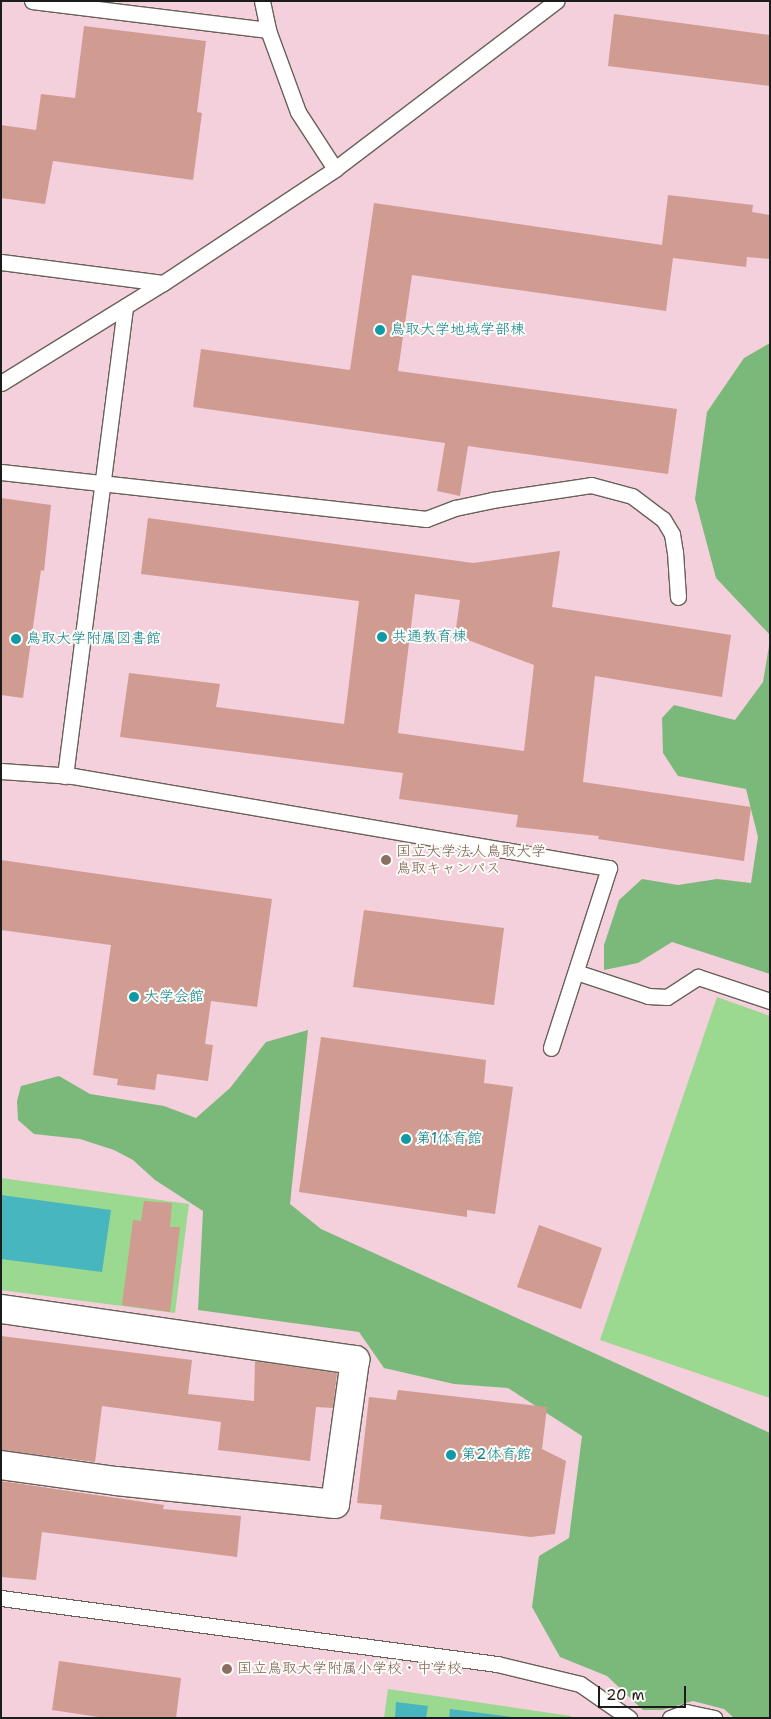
<!DOCTYPE html>
<meta charset="utf-8">
<style>
body{margin:0}
#map{position:relative;width:771px;height:1719px;overflow:hidden;background:#f5e0c6;font-family:"Shantell Sans","Klee One",sans-serif}
div>[style]{position:absolute}
.built>*{inset:0;background:#f4cfdc}
.green>*{inset:0;background:#9ad98f}
.forest>*{inset:0;background:#7bb97a}
.water>*{inset:0;background:#47b6bf}
.building>*{inset:0;background:#d09b91}
.roads{filter:drop-shadow(1px 0 #686158) drop-shadow(-1px 0 #686158) drop-shadow(0 1px #686158) drop-shadow(0 -1px #686158)}
.lane>*{height:15px;margin:-7.5px;padding:0 7.5px;transform-origin:7.5px;border-radius:7.5px;background:#fff}
.street>*{height:28px;margin:-14px;padding:0 14px;transform-origin:14px;border-radius:14px;background:#fff}
.dots>*{width:14px;height:14px;translate:-50% -50%;box-sizing:border-box;border:2px solid #fdfcf7;border-radius:50%}
span{translate:-50% -50%;white-space:nowrap;text-align:center;line-height:1.15;-webkit-text-stroke:4px #fdfcf7;paint-order:stroke}
.culture-label{font-size:15px;color:#0d838f}
.left{translate:0 -50%;text-align:left}
.education-label{font-size:15px;color:#785e54}
.frame{position:absolute;inset:0;border:2px solid #1c1c1c;pointer-events:none}
.scale{position:absolute;left:598px;top:1686px;width:88px;height:22px;box-sizing:border-box;border:2px solid #1c1c1c;border-top:0;padding-left:6px;font-size:15px;line-height:18px;white-space:nowrap;color:#1c1c1c;-webkit-text-stroke:4px #fdfcf7;paint-order:stroke}
</style>
<div id="map">
<div class="built">
<div style="clip-path:polygon(1px 1px,770px 1px,770px 1718px,1px 1718px)"></div>
</div>
<div class="green">
<div style="clip-path:polygon(717px 997px,770px 1016px,770px 1398px,600px 1340px)"></div>
<div style="clip-path:polygon(1px 1178px,189px 1204px,175px 1313px,1px 1290px)"></div>
<div style="clip-path:polygon(388px 1689px,571px 1716px,570px 1718px,384px 1718px)"></div>
</div>
<div class="forest">
<div style="clip-path:polygon(770px 343px,770px 635px,716px 578px,695px 499px,707px 412px,744px 358px)"></div>
<div style="clip-path:polygon(770px 640px,770px 974px,672px 942px,638px 963px,604px 970px,604px 945px,619px 900px,642px 879px,678px 885px,717px 879px,751px 883px,758px 837px,746px 789px,678px 776px,663px 753px,662px 718px,674px 705px,735px 720px,763px 682px)"></div>
<div style="clip-path:polygon(308px 1030px,290px 1204px,321px 1229px,770px 1433px,770px 1718px,734px 1718px,724px 1709px,693px 1701px,662px 1710px,643px 1710px,607px 1676px,560px 1657px,532px 1607px,539px 1556px,569px 1538px,582px 1436px,508px 1388px,454px 1384px,384px 1368px,359px 1332px,198px 1310px,203px 1211px,155px 1180px,133px 1160px,114px 1150px,80px 1139px,34px 1134px,18px 1120px,17px 1101px,21px 1086px,59px 1076px,90px 1094px,164px 1106px,196px 1118px,230px 1088px,266px 1042px)"></div>
</div>
<div class="water">
<div style="clip-path:polygon(1px 1195px,111px 1210px,102px 1272px,1px 1259px)"></div>
<div style="clip-path:polygon(396px 1702px,428px 1706px,426px 1718px,395px 1718px)"></div>
<div style="clip-path:polygon(450px 1709px,519px 1718px,449px 1718px)"></div>
</div>
<div class="building">
<div style="clip-path:polygon(614px 14px,770px 35px,770px 86px,608px 66px)"></div>
<div style="clip-path:polygon(84px 26px,206px 41px,197px 112px,202px 113px,193px 180px,53px 161px,45px 204px,1px 198px,1px 125px,36px 130px,41px 94px,75px 98px)"></div>
<div style="clip-path:polygon(668px 195px,753px 205px,752px 212px,770px 215px,770px 259px,747px 257px,746px 267px,673px 258px,666px 311px,412px 275px,398px 371px,677px 409px,668px 474px,468px 446px,460px 496px,437px 491px,445px 443px,193px 407px,201px 349px,350px 370px,374px 203px,662px 245px)"></div>
<div style="clip-path:polygon(1px 498px,51px 505px,44px 571px,41px 570px,23px 698px,1px 695px)"></div>
<div style="clip-path:polygon(evenodd,148px 518px,473px 563px,560px 551px,552px 607px,731px 635px,722px 697px,595px 676px,583px 782px,751px 807px,744px 861px,598px 839px,599px 836px,516px 827px,518px 815px,399px 799px,403px 773px,120px 737px,129px 673px,220px 684px,216px 707px,344px 724px,359px 601px,141px 574px,148px 518px,415px 594px,460px 600px,455px 635px,534px 665px,524px 751px,398px 733px,415px 594px)"></div>
<div style="clip-path:polygon(1px 860px,272px 899px,257px 1007px,211px 1001px,205px 1044px,213px 1045px,208px 1081px,157px 1074px,155px 1090px,117px 1085px,118px 1079px,93px 1075px,111px 945px,1px 930px)"></div>
<div style="clip-path:polygon(364px 910px,504px 928px,494px 1005px,353px 987px)"></div>
<div style="clip-path:polygon(321px 1037px,486px 1060px,484px 1083px,513px 1087px,495px 1214px,467px 1210px,467px 1217px,299px 1192px)"></div>
<div style="clip-path:polygon(144px 1201px,172px 1203px,170px 1227px,180px 1227px,170px 1312px,122px 1305px,133px 1220px,141px 1221px)"></div>
<div style="clip-path:polygon(539px 1225px,602px 1248px,581px 1309px,517px 1287px)"></div>
<div style="clip-path:polygon(1px 1336px,192px 1360px,188px 1394px,254px 1401px,255px 1361px,337px 1373px,333px 1408px,316px 1407px,310px 1461px,218px 1450px,221px 1422px,102px 1406px,95px 1462px,1px 1450px)"></div>
<div style="clip-path:polygon(398px 1390px,547px 1407px,542px 1449px,566px 1461px,555px 1534px,531px 1537px,380px 1519px,382px 1505px,357px 1503px,369px 1397px,396px 1400px)"></div>
<div style="clip-path:polygon(1px 1481px,164px 1505px,163px 1509px,241px 1516px,237px 1557px,42px 1532px,36px 1580px,1px 1577px)"></div>
<div style="clip-path:polygon(59px 1661px,181px 1678px,176px 1718px,105px 1718px,52px 1710px)"></div>
</div>
<div class="roads">
<div class="lane">
<div style="left:32px;top:1px;width:238px;rotate:7deg"></div>
<div style="left:262px;top:1px;width:30px;rotate:78deg"></div>
<div style="left:268px;top:30px;width:87px;rotate:69.9deg"></div>
<div style="left:298px;top:112px;width:68px;rotate:57deg"></div>
<div style="left:1px;top:262px;width:163px;rotate:7.4deg"></div>
<div style="left:1px;top:383px;width:190px;rotate:-31.7deg"></div>
<div style="left:163px;top:283px;width:206px;rotate:-33.5deg"></div>
<div style="left:335px;top:169px;width:278px;rotate:-37.2deg"></div>
<div style="left:1px;top:472px;width:428px;rotate:6.3deg"></div>
<div style="left:426px;top:519px;width:31px;rotate:-21deg"></div>
<div style="left:455px;top:508px;width:38px;rotate:-12deg"></div>
<div style="left:492px;top:500px;width:100px;rotate:-8.6deg"></div>
<div style="left:591px;top:485px;width:42px;rotate:15deg"></div>
<div style="left:632px;top:496px;width:39px;rotate:37deg"></div>
<div style="left:663px;top:519px;width:17px;rotate:59deg"></div>
<div style="left:672px;top:534px;width:18px;rotate:81deg"></div>
<div style="left:675px;top:552px;width:45px;rotate:86.2deg"></div>
<div style="left:1px;top:771px;width:72px;rotate:4deg"></div>
<div style="left:73px;top:776px;width:544px;rotate:9.74deg"></div>
<div style="left:609px;top:868px;width:189px;rotate:107.9deg"></div>
<div style="left:65px;top:776px;width:473px;rotate:-82.7deg"></div>
<div style="left:576px;top:972px;width:76px;rotate:18.4deg"></div>
<div style="left:648px;top:996px;width:19px;rotate:3deg"></div>
<div style="left:667px;top:997px;width:37px;rotate:-33deg"></div>
<div style="left:698px;top:977px;width:76px;rotate:18.4deg"></div>
<div style="left:1px;top:1598px;width:500px;rotate:7.58deg"></div>
<div style="left:497px;top:1664px;width:85px;rotate:13.5deg"></div>
<div style="left:580px;top:1684px;width:60px;rotate:34.8deg"></div>
<div style="left:670px;top:1718px;width:17px;rotate:-21deg"></div>
<div style="left:686px;top:1712px;width:29px;rotate:12deg"></div>
</div>
<div class="street">
<div style="left:1px;top:1309px;width:358px;rotate:8.2deg"></div>
<div style="left:355px;top:1360px;width:145px;rotate:97.9deg"></div>
<div style="left:335px;top:1504px;width:220px;rotate:-174deg"></div>
<div style="left:116px;top:1481px;width:116px;rotate:-172.1deg"></div>
</div>
</div>
<div class="dots">
<div style="left:380px;top:330px;background:#0f9aa8"></div>
<div style="left:382px;top:637px;background:#0f9aa8"></div>
<div style="left:16px;top:639px;background:#0f9aa8"></div>
<div style="left:386px;top:860px;background:#8d6e63"></div>
<div style="left:134px;top:997px;background:#0f9aa8"></div>
<div style="left:406px;top:1139px;background:#0f9aa8"></div>
<div style="left:451px;top:1455px;background:#0f9aa8"></div>
<div style="left:227px;top:1669px;background:#8d6e63"></div>
</div>
<div class="culture-label">
<span class="left" style="left:390px;top:330px">鳥取大学地域学部棟</span>
<span class="left" style="left:392px;top:637px">共通教育棟</span>
<span class="left" style="left:26px;top:639px">鳥取大学附属図書館</span>
<span class="left" style="left:144px;top:997px">大学会館</span>
<span class="left" style="left:416px;top:1139px">第1体育館</span>
<span class="left" style="left:461px;top:1455px">第2体育館</span>
</div>
<div class="education-label">
<span class="left" style="left:396px;top:860px">国立大学法人鳥取大学<br>鳥取キャンパス</span>
<span class="left" style="left:237px;top:1669px">国立鳥取大学附属小学校・中学校</span>
</div>
<div class="frame"></div>
<div class="scale">20 m</div>
</div>
